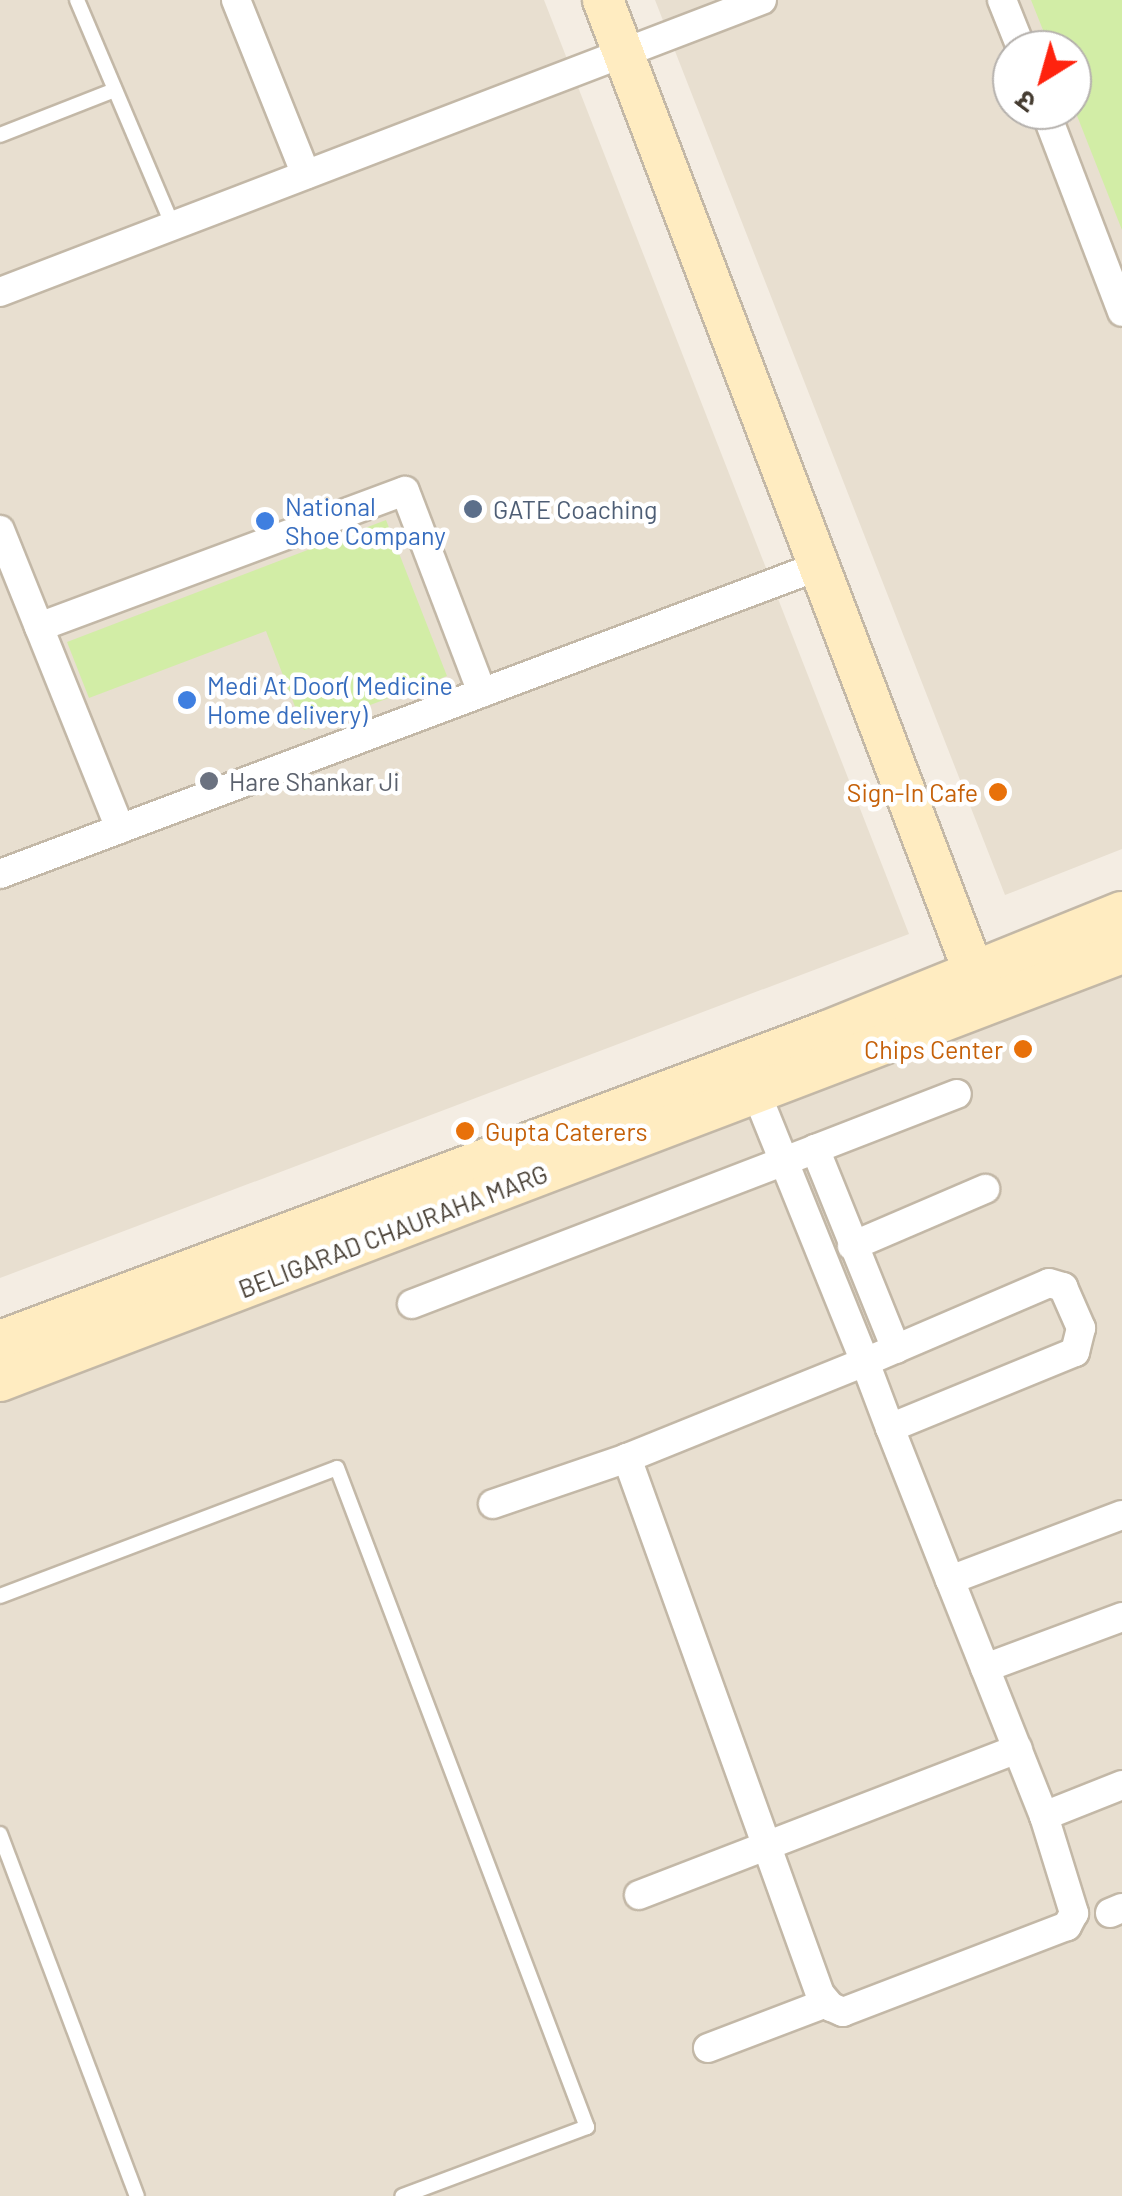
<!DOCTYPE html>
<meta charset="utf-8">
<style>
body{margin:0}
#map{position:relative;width:1122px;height:2196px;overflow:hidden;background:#f4ede3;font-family:Barlow,"Noto Sans Devanagari",sans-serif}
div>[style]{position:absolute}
.residential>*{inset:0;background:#e8dfd0}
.green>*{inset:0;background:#d2eda6}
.roads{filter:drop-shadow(2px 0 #c3b8a7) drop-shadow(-2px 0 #c3b8a7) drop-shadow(0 2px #c3b8a7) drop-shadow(0 -2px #c3b8a7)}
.lane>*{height:14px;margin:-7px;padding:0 7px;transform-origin:7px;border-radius:7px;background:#fff}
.street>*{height:28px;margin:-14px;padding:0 14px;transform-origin:14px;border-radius:14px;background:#fff}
.secondary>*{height:40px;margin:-20px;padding:0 20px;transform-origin:20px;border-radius:20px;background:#ffecc1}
.dots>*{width:28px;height:28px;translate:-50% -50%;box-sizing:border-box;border:5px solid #fff;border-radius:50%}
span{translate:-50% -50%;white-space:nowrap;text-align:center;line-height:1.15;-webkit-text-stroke:9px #fff;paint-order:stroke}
.shop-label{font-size:25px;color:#366cbe}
.left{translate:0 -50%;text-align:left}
.service-label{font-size:25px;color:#4e5e75}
.worship-label{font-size:25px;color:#5b616d}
.food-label{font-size:25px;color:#c56008}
.right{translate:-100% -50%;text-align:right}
.street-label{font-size:25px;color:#463d32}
.north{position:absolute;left:992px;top:30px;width:100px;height:100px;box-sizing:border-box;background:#fff;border:2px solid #b5b1ad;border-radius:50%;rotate:217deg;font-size:28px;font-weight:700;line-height:40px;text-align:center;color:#463d32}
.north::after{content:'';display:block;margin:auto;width:35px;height:45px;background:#ff230e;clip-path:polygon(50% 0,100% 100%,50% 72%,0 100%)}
</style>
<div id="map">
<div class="residential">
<div style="clip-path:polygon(0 0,544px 0,909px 934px,0 1278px)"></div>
<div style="clip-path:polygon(evenodd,655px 0,1122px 0,1122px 849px,1005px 895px,655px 0,1012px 50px,1072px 50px,1072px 110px,1012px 110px,1012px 50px)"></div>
<div style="clip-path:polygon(1122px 967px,1122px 2196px,0 2196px,0 1387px)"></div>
</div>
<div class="green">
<div style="clip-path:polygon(1031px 0,1122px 0,1122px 230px,1072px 103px,1072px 50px,1051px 50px)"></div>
<div style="clip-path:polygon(386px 520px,447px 676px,304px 730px,266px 631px,89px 698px,67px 642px)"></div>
</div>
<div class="roads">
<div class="lane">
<div style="left:77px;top:0;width:246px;rotate:67deg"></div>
<div style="left:0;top:135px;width:123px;rotate:-21.4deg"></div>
<div style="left:0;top:1596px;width:360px;rotate:-20.8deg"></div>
<div style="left:337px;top:1468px;width:705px;rotate:69.23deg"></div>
<div style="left:587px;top:2127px;width:197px;rotate:159.5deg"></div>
<div style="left:0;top:1834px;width:387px;rotate:69.3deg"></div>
</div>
<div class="street">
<div style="left:236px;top:0;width:188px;rotate:68.2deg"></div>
<div style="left:1002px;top:0;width:54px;rotate:68.2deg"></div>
<div style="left:1045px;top:110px;width:216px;rotate:69.1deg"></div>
<div style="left:0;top:292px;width:816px;rotate:-20.97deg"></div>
<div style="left:0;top:530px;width:322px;rotate:68.1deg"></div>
<div style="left:39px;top:627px;width:390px;rotate:-20.4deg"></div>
<div style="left:405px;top:491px;width:216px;rotate:69.1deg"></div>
<div style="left:0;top:874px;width:875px;rotate:-20.61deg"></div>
<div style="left:751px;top:1080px;width:304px;rotate:68deg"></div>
<div style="left:865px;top:1362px;width:71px;rotate:69.3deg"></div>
<div style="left:890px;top:1428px;width:163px;rotate:68.5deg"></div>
<div style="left:950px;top:1580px;width:254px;rotate:68.3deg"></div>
<div style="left:1044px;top:1816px;width:102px;rotate:72.8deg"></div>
<div style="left:1074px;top:1913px;width:15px;rotate:118deg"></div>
<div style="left:1067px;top:1926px;width:240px;rotate:159deg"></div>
<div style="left:843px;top:2012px;width:13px;rotate:-157deg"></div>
<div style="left:831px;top:2007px;width:17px;rotate:-130deg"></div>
<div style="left:820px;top:1994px;width:570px;rotate:-109.8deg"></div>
<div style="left:627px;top:1458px;width:257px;rotate:-22deg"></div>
<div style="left:865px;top:1362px;width:200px;rotate:-23.2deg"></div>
<div style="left:1049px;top:1283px;width:15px;rotate:16deg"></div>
<div style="left:1063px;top:1287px;width:45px;rotate:66.3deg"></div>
<div style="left:1081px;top:1328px;width:25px;rotate:104deg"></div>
<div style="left:1075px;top:1352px;width:200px;rotate:157.7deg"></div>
<div style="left:852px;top:1246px;width:145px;rotate:-23.2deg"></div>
<div style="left:412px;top:1304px;width:432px;rotate:-21deg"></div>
<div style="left:896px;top:1349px;width:216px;rotate:-112deg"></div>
<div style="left:815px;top:1149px;width:152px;rotate:-21.2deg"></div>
<div style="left:493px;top:1504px;width:142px;rotate:-18.9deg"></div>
<div style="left:950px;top:1580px;width:184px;rotate:-20.7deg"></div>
<div style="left:985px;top:1668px;width:146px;rotate:-20.4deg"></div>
<div style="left:1044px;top:1816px;width:84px;rotate:-21.7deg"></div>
<div style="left:639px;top:1895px;width:406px;rotate:-21.1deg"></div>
<div style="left:1110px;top:1913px;width:13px;rotate:-23deg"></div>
<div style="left:708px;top:2048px;width:126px;rotate:-20.9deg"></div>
</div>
<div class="secondary">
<div style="left:603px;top:0;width:1066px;rotate:69.12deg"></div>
<div style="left:0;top:1341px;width:883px;rotate:-20.55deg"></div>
<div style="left:827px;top:1031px;width:318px;rotate:-22deg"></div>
<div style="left:0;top:1381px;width:1201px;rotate:-20.88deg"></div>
</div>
</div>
<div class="dots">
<div style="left:473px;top:509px;background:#5c6f8a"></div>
<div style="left:265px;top:521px;background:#3f7fe0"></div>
<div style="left:187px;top:700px;background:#3f7fe0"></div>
<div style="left:209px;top:781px;background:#6b7280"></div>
<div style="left:998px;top:792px;background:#e8710a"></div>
<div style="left:1023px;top:1049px;background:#e8710a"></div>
<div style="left:465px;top:1131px;background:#e8710a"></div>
</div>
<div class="shop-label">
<span class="left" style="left:285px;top:521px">National<br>Shoe Company</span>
<span class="left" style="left:207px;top:700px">Medi At Door( Medicine<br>Home delivery)</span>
</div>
<div class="service-label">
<span class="left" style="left:493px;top:509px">GATE Coaching</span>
</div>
<div class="worship-label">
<span class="left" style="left:229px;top:781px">Hare Shankar Ji</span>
</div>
<div class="food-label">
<span class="right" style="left:978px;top:792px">Sign-In Cafe</span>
<span class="right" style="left:1003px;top:1049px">Chips Center</span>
<span class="left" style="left:485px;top:1131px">Gupta Caterers</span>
</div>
<div class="street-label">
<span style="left:393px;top:1231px;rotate:-21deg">BELIGARAD CHAURAHA MARG</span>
</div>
<div class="north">उ</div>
</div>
